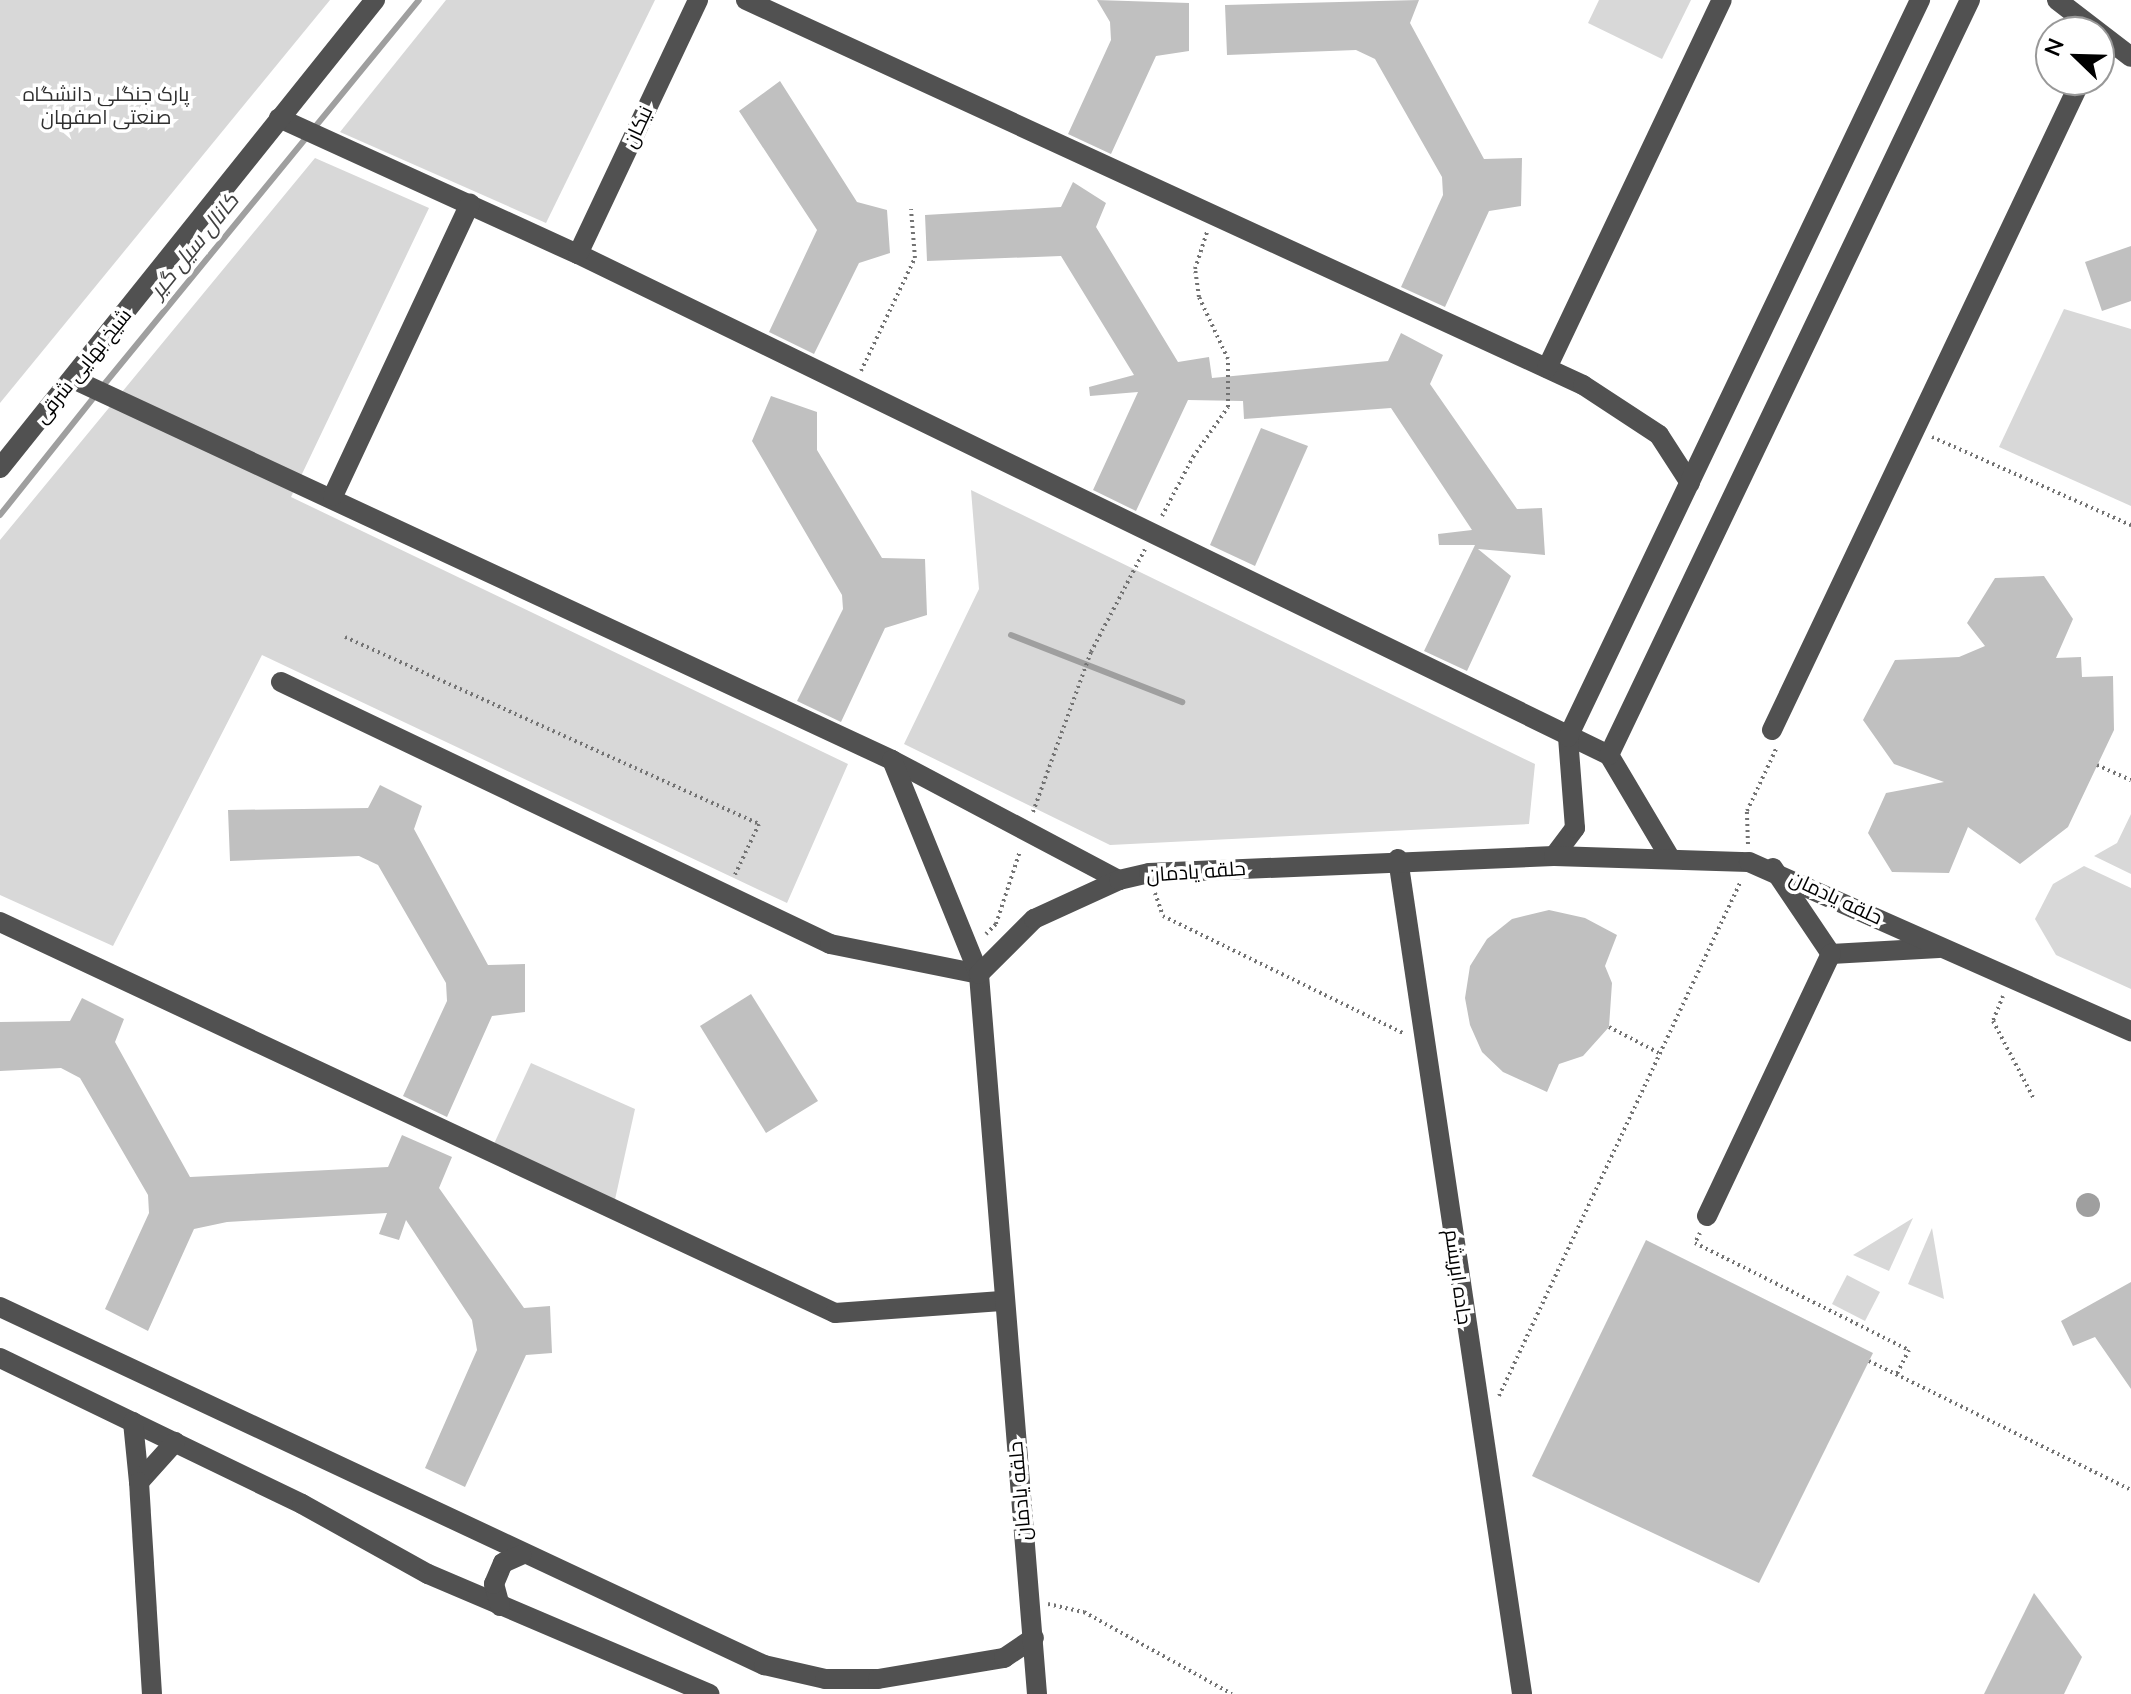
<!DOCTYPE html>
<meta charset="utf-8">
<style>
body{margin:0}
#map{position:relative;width:2131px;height:1694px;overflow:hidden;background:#fff;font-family:"Nunito Sans",Cairo,sans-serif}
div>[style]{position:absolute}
.green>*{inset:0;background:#d8d8d8}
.water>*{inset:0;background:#9f9f9f}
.round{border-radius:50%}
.stream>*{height:6px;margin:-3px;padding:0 3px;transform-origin:3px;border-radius:3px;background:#9f9f9f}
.building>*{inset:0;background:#c0c0c0}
.path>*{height:4px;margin-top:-2px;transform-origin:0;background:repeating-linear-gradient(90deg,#737373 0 2px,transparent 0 6px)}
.minor>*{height:20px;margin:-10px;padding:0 10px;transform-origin:10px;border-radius:10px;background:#515151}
span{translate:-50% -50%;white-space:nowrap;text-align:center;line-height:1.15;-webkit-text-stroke:7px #fff;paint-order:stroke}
.park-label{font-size:20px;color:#2f2f2f}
.street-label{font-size:20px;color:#000}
.water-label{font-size:22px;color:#404040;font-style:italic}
.north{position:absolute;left:2035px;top:16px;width:80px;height:80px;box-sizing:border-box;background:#fff;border:2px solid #999;border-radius:50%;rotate:293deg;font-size:22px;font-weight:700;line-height:32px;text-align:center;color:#000}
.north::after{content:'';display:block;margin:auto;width:28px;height:36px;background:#000;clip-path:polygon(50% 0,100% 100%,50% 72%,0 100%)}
</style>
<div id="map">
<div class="green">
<div style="clip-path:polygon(0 0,330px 0,0 403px)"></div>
<div style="clip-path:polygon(446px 0,655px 0,546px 223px,340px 132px)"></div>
<div style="clip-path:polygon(1599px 0,1691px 0,1662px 59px,1588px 23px)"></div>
<div style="clip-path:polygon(315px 158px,429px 208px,291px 497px,848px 764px,787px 903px,262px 655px,113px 946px,0 895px,0 540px)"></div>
<div style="clip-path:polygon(2064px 309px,2131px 329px,2131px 506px,1999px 447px)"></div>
<div style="clip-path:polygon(971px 490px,1535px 764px,1529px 824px,1110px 845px,904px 744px,979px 589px)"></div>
<div style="clip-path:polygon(2131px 814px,2131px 874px,2094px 856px,2117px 843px)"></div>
<div style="clip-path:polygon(2084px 866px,2131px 888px,2131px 989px,2056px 955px,2035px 919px,2053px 884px)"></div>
<div style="clip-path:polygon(531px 1063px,635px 1109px,614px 1204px,493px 1146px)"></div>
<div style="clip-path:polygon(1913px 1218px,1889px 1271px,1853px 1255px)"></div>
<div style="clip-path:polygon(1932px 1228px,1944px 1299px,1908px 1284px)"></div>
<div style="clip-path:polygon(1847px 1275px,1880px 1292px,1865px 1321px,1832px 1304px)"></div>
</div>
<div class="water">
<div class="round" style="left:2076px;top:1193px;width:24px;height:24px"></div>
</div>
<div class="stream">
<div style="left:102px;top:387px;width:500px;rotate:-50.68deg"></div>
<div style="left:0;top:515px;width:152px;rotate:-51.4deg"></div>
<div style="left:1011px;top:635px;width:184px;rotate:21.4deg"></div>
</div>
<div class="building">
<div style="clip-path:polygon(1097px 0,1189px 3px,1189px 51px,1156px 56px,1111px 154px,1068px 134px,1111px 40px,1110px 22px)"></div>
<div style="clip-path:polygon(1419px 0,1410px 23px,1484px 159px,1522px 158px,1521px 206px,1489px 211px,1445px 307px,1401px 287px,1443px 195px,1442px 177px,1375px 59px,1356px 50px,1227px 55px,1225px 5px)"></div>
<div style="clip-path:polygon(780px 81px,857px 202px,887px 210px,890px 253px,859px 263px,814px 354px,769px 332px,817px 230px,739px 111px)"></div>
<div style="clip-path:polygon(1073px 182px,1106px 203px,1096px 227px,1178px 362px,1209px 357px,1212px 378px,1388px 361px,1401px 333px,1443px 355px,1430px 384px,1517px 509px,1542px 508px,1545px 555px,1478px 549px,1511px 576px,1467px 671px,1424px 651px,1475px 545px,1439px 545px,1438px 534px,1472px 530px,1391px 408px,1244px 419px,1243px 401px,1188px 400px,1136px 511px,1093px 490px,1138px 392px,1090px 396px,1089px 387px,1134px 375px,1061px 256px,927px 261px,925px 215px,1061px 207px)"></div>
<div style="clip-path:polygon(2131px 246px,2131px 301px,2102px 311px,2085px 262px)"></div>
<div style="clip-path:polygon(771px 396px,817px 412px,817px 450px,882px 558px,925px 559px,927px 615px,885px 628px,841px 722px,797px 701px,843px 609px,842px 595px,752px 441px)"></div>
<div style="clip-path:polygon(1261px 428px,1308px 446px,1255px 566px,1210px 545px)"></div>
<div style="clip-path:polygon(2044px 576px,2073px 619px,2056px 658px,2081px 657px,2082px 677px,2113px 676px,2114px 730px,2068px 827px,2020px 864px,1968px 827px,1949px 873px,1892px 872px,1868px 833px,1886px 793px,1944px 782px,1894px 764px,1863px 720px,1895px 660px,1959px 657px,1985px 646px,1967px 623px,1995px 578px)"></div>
<div style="clip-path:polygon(380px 785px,422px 806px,414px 829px,488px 965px,525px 964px,525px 1012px,492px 1016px,447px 1117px,403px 1096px,447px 1001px,446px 983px,378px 865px,359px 856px,230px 861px,228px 810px,368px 808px)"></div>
<div style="clip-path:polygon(1549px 910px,1585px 918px,1617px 935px,1605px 966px,1612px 983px,1609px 1027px,1583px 1056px,1559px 1064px,1547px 1092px,1503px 1072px,1482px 1052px,1470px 1025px,1465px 998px,1470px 966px,1487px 939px,1512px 919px)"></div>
<div style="clip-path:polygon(751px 994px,818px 1101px,766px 1133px,700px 1026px)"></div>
<div style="clip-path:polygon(82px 998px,124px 1019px,115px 1042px,190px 1177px,388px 1167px,402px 1135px,452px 1157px,439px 1188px,524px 1308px,550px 1306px,552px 1353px,526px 1355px,465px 1487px,425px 1468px,477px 1350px,472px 1320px,406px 1220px,399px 1240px,379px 1234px,387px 1213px,227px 1222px,194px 1229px,148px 1331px,105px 1309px,149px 1213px,148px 1195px,80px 1078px,61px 1068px,0 1071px,0 1022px,70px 1021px)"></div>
<div style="clip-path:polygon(1646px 1240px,1873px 1353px,1759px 1583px,1532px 1476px)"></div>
<div style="clip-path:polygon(2131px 1282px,2131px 1389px,2095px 1337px,2073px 1346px,2061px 1321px)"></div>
<div style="clip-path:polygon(2034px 1593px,2082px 1657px,2064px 1694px,1984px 1694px)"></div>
</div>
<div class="path">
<div style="left:861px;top:371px;width:125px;rotate:-64.5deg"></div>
<div style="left:915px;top:258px;width:49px;rotate:-94.7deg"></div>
<div style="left:1932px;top:437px;width:218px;rotate:23.9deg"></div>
<div style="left:1162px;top:516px;width:67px;rotate:-62.3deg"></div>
<div style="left:1193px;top:457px;width:61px;rotate:-55deg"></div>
<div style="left:1228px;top:407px;width:48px;rotate:-90deg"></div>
<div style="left:1228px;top:359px;width:68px;rotate:-115.1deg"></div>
<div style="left:1199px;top:297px;width:28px;rotate:-98deg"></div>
<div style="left:1195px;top:269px;width:39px;rotate:-72deg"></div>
<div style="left:345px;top:637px;width:454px;rotate:24.3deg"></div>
<div style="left:759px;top:824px;width:59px;rotate:115.3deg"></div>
<div style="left:2097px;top:765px;width:37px;rotate:24deg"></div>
<div style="left:1033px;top:812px;width:170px;rotate:-70.1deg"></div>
<div style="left:1091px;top:652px;width:116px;rotate:-62.3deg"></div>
<div style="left:1748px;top:844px;width:33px;rotate:-92deg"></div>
<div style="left:1747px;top:811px;width:71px;rotate:-64.9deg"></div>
<div style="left:1155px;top:893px;width:24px;rotate:71deg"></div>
<div style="left:1163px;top:916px;width:267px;rotate:26deg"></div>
<div style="left:986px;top:934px;width:14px;rotate:-45deg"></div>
<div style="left:996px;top:924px;width:77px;rotate:-71.8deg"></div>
<div style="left:2003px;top:996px;width:27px;rotate:112deg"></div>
<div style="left:1993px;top:1021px;width:88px;rotate:62.3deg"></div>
<div style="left:1609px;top:1027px;width:59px;rotate:27.4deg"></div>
<div style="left:1700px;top:1233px;width:11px;rotate:117deg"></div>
<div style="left:1695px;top:1243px;width:239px;rotate:26.6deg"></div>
<div style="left:1909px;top:1350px;width:28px;rotate:117deg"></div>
<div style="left:1869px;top:1361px;width:292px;rotate:26.2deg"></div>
<div style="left:1499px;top:1396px;width:567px;rotate:-64.84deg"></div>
<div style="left:1048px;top:1604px;width:37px;rotate:13deg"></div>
<div style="left:1084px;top:1612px;width:169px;rotate:29deg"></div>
</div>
<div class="minor">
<div style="left:746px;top:0;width:921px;rotate:24.7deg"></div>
<div style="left:1583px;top:385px;width:91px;rotate:33.3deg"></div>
<div style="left:1659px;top:435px;width:57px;rotate:57.1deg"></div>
<div style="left:2057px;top:0;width:93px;rotate:37.6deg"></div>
<div style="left:279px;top:118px;width:328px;rotate:24.5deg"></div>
<div style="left:578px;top:254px;width:1146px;rotate:25.92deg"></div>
<div style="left:1609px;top:755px;width:117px;rotate:59.3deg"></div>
<div style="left:578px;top:254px;width:281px;rotate:-64.7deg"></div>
<div style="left:1547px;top:368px;width:407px;rotate:-64.6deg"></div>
<div style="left:73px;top:379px;width:903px;rotate:24.95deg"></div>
<div style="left:892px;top:760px;width:257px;rotate:27.9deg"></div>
<div style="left:0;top:468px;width:600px;rotate:-51.3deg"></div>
<div style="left:333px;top:496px;width:323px;rotate:-64.9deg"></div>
<div style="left:281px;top:682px;width:608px;rotate:25.51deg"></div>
<div style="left:830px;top:944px;width:152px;rotate:11.4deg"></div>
<div style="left:1772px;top:730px;width:720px;rotate:-64.57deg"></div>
<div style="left:1609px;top:755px;width:837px;rotate:-64.45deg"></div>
<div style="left:892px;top:760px;width:231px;rotate:67.9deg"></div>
<div style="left:1554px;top:856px;width:35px;rotate:-53deg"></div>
<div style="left:1575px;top:828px;width:91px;rotate:-94.4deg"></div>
<div style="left:1568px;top:737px;width:817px;rotate:-64.47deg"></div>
<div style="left:1398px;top:859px;width:844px;rotate:81.55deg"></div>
<div style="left:1773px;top:868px;width:104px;rotate:56deg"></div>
<div style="left:0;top:922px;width:922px;rotate:25.09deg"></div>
<div style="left:835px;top:1313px;width:167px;rotate:-4.1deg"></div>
<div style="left:1831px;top:954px;width:108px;rotate:-3.2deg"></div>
<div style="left:1707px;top:1216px;width:290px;rotate:-64.7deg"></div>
<div style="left:0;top:1307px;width:844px;rotate:25.11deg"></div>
<div style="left:764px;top:1665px;width:63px;rotate:12.9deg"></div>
<div style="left:825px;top:1679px;width:53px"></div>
<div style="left:878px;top:1679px;width:128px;rotate:-9.5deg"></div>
<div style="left:1004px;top:1658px;width:36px;rotate:-34deg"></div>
<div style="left:0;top:1358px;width:335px;rotate:25.8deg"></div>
<div style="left:302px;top:1504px;width:144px;rotate:29.1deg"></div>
<div style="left:428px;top:1574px;width:306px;rotate:23.1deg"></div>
<div style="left:133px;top:1422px;width:60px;rotate:84.3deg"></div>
<div style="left:139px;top:1482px;width:54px;rotate:-48deg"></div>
<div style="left:139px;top:1482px;width:212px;rotate:86.5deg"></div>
<div style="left:500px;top:1606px;width:23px;rotate:-105deg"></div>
<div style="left:494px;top:1584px;width:23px;rotate:-67deg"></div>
<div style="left:503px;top:1563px;width:20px;rotate:-24deg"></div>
<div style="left:1037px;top:1694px;width:722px;rotate:-94.61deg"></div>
<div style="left:979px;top:974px;width:78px;rotate:-45deg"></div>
<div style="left:1034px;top:919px;width:94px;rotate:-24.6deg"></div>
<div style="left:1119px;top:880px;width:31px;rotate:-13deg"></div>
<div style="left:1149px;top:873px;width:405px;rotate:-2.4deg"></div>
<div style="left:1554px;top:856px;width:195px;rotate:1.8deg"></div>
<div style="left:1749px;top:862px;width:418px;rotate:23.9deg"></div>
</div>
<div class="park-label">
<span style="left:106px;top:106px">پارک جنگلی دانشگاه<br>صنعتی اصفهان</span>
</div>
<div class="street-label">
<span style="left:638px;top:127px;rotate:-65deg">نیکان</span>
<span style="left:83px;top:366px;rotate:-51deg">شیخ بهایی شرقی</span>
<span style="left:1196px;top:872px;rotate:-4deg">حلقه یادمان</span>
<span style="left:1836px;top:898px;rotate:25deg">حلقه یادمان</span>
<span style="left:1458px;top:1277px;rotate:82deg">جاده ابریشم</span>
<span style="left:1020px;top:1491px;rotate:-95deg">حلقه یادمان</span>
</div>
<div class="water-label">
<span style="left:195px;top:246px;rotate:-51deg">کانال سیل گیر</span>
</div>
<div class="north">N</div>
</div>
